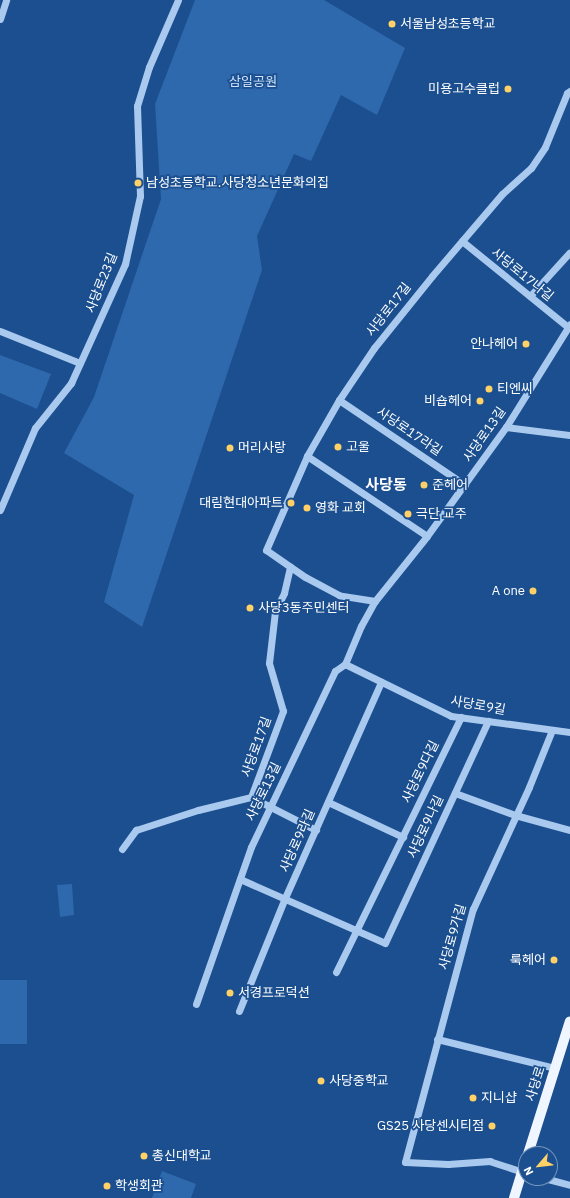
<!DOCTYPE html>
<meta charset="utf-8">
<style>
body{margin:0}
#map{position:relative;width:570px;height:1198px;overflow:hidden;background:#1b4f8f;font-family:"IBM Plex Sans","Noto Sans KR",sans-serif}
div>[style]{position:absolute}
.green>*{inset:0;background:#2e69ad}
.minor>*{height:7px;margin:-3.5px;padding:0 3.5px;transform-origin:3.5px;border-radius:3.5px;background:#a9c9ee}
.major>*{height:10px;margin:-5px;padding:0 5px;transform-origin:5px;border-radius:5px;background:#f0f6ff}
.dots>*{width:11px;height:11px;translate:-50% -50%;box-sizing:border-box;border:2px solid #1b4f8f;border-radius:50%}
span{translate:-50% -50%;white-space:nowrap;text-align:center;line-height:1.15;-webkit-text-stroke:3.5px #1b4f8f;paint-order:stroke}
.poi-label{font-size:13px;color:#fff}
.left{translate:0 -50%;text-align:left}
.right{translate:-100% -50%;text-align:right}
.park-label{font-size:13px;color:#cfe3fa}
.street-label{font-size:13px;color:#fff}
.quarter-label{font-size:15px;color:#fff;font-weight:700}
.north{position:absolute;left:518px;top:1146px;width:40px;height:40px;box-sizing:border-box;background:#1b4f8f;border:1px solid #7695bc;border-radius:50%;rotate:242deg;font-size:11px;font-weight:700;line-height:16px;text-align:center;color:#fff}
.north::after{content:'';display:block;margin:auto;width:14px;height:18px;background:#ffd166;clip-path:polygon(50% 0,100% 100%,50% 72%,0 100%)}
</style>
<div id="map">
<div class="green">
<div style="clip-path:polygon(195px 0,324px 0,405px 48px,377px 115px,341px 95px,311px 161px,294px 154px,257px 236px,262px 270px,142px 627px,104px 602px,134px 495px,64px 453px,94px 397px,161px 199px,155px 104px)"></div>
<div style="clip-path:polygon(0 355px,51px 374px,37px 409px,0 393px)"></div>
<div style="clip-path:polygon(72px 884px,74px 915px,60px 917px,57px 885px)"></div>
<div style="clip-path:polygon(0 980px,27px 980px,27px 1044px,0 1044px)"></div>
<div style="clip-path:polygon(162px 1171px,196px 1184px,191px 1198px,152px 1198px)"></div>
</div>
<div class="minor">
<div style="left:0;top:19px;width:20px;rotate:-72deg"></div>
<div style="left:462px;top:241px;width:136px;rotate:39.1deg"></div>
<div style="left:530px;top:296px;width:59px;rotate:-47.7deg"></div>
<div style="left:0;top:331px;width:86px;rotate:21.8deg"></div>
<div style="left:339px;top:400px;width:152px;rotate:34deg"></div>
<div style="left:506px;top:427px;width:64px;rotate:7.1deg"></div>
<div style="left:307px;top:456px;width:144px;rotate:33.7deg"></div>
<div style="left:0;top:510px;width:89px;rotate:-66.9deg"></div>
<div style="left:35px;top:428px;width:58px;rotate:-51.3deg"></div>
<div style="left:71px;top:383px;width:131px;rotate:-65.6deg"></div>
<div style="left:125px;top:264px;width:70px;rotate:-77.6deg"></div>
<div style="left:140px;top:196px;width:90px;rotate:-91.9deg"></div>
<div style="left:137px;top:106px;width:41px;rotate:-72.9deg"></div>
<div style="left:149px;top:67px;width:73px;rotate:-66.6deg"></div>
<div style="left:375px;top:601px;width:36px;rotate:-171deg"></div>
<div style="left:339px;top:595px;width:38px;rotate:-152deg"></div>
<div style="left:305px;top:577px;width:47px;rotate:-145.3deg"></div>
<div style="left:266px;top:550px;width:103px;rotate:-66.4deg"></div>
<div style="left:307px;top:456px;width:64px;rotate:-60.3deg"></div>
<div style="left:339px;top:400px;width:63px;rotate:-56.1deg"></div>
<div style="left:374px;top:348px;width:92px;rotate:-51.1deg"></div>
<div style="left:432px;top:276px;width:108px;rotate:-49.5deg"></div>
<div style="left:502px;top:194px;width:39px;rotate:-42deg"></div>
<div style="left:531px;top:168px;width:25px;rotate:-56deg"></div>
<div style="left:545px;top:147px;width:58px;rotate:-67.8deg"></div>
<div style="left:567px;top:93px;width:4px;rotate:-34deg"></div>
<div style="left:345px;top:664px;width:118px;rotate:26.1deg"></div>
<div style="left:451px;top:716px;width:120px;rotate:7.7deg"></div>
<div style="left:455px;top:793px;width:64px;rotate:20.1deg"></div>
<div style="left:515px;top:815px;width:57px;rotate:15.3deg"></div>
<div style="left:251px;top:797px;width:73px;rotate:26.9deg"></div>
<div style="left:328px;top:802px;width:83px;rotate:25deg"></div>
<div style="left:122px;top:849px;width:24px;rotate:-54deg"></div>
<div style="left:136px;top:830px;width:65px;rotate:-17.9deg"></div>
<div style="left:198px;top:810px;width:55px;rotate:-13.8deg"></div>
<div style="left:251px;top:797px;width:92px;rotate:-69.6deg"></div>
<div style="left:283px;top:711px;width:50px;rotate:-106.3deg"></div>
<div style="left:269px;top:663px;width:52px;rotate:-83.4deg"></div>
<div style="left:275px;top:611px;width:20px;rotate:-63deg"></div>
<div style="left:284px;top:593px;width:27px;rotate:-77deg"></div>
<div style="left:240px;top:879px;width:158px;rotate:23.8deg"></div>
<div style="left:385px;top:943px;width:245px;rotate:-65.1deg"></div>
<div style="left:336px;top:972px;width:284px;rotate:-63.9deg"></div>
<div style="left:196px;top:1004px;width:166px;rotate:-70.7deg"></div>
<div style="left:251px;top:847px;width:195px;rotate:-64.5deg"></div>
<div style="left:335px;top:671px;width:12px;rotate:-35deg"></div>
<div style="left:345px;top:664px;width:41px;rotate:-67.2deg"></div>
<div style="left:361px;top:626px;width:29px;rotate:-61deg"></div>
<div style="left:375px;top:601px;width:83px;rotate:-51.3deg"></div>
<div style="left:427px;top:536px;width:135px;rotate:-54.1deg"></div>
<div style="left:506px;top:427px;width:121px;rotate:-58.1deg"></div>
<div style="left:239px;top:1011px;width:120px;rotate:-67.9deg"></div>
<div style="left:284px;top:900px;width:239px;rotate:-66deg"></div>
<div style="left:437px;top:1039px;width:122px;rotate:13.8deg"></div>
<div style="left:526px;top:1173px;width:38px;rotate:-162deg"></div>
<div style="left:490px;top:1161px;width:42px;rotate:175.9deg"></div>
<div style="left:448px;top:1164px;width:43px;rotate:-177.3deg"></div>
<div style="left:405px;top:1162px;width:262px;rotate:-75deg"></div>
<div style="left:473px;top:909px;width:134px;rotate:-65.3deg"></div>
<div style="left:529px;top:787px;width:61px;rotate:-68deg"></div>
<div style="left:544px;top:1178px;width:27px;rotate:15deg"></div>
</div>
<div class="major">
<div style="left:528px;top:1154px;width:139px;rotate:-72.5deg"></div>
<div style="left:514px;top:1198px;width:41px;rotate:-72.9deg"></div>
</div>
<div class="dots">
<div style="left:392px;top:24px;background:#ffd166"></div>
<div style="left:508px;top:89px;background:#ffd166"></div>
<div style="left:138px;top:183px;background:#ffd166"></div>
<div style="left:526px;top:344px;background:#ffd166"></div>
<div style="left:489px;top:389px;background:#ffd166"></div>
<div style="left:480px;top:401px;background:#ffd166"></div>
<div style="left:338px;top:447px;background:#ffd166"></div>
<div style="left:230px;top:448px;background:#ffd166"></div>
<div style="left:424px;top:485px;background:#ffd166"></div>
<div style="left:291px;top:503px;background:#ffd166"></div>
<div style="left:307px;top:508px;background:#ffd166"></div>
<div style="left:408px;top:514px;background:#ffd166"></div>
<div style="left:533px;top:591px;background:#ffd166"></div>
<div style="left:250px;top:608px;background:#ffd166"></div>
<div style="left:554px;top:960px;background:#ffd166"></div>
<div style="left:230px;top:993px;background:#ffd166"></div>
<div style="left:321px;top:1081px;background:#ffd166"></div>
<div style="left:473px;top:1098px;background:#ffd166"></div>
<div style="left:492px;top:1126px;background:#ffd166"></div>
<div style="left:144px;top:1156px;background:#ffd166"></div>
<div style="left:107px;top:1186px;background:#ffd166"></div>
</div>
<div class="poi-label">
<span class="left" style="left:400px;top:24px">서울남성초등학교</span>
<span class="right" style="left:500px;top:89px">미용고수클럽</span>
<span class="left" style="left:146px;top:183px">남성초등학교.사당청소년문화의집</span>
<span class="right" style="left:518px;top:344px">안나헤어</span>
<span class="left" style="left:497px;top:389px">티엔씨</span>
<span class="right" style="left:472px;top:401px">비숍헤어</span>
<span class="left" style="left:346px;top:447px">고울</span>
<span class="left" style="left:238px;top:448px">머리사랑</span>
<span class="left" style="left:432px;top:485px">준헤어</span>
<span class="right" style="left:283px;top:503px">대림현대아파트</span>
<span class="left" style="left:315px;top:508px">영화 교회</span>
<span class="left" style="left:416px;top:514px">극단 교주</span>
<span class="right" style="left:525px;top:591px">A one</span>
<span class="left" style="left:258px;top:608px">사당3동주민센터</span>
<span class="right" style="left:546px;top:960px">룩헤어</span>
<span class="left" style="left:238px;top:993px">서경프로덕션</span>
<span class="left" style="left:329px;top:1081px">사당중학교</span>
<span class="left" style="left:481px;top:1098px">지니샵</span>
<span class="right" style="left:484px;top:1126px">GS25 사당센시티점</span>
<span class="left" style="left:152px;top:1156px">총신대학교</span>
<span class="left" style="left:115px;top:1186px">학생회관</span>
</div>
<div class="park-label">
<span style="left:253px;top:82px">삼일공원</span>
</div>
<div class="street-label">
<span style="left:522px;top:275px;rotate:39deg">사당로17나길</span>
<span style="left:102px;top:283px;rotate:-68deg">사당로23길</span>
<span style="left:389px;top:310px;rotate:-52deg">사당로17길</span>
<span style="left:409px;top:432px;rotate:34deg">사당로17라길</span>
<span style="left:485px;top:435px;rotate:-55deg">사당로13길</span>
<span style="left:478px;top:706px;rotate:10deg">사당로9길</span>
<span style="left:257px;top:747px;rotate:-70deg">사당로17길</span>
<span style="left:421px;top:772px;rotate:-64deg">사당로9다길</span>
<span style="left:264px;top:792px;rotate:-64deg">사당로13길</span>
<span style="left:426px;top:827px;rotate:-65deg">사당로9나길</span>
<span style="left:298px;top:841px;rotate:-66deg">사당로9라길</span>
<span style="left:453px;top:937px;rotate:-74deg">사당로9가길</span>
<span style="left:536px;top:1084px;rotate:-72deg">사당로</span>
</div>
<div class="quarter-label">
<span style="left:386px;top:485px">사당동</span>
</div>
<div class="north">N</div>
</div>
